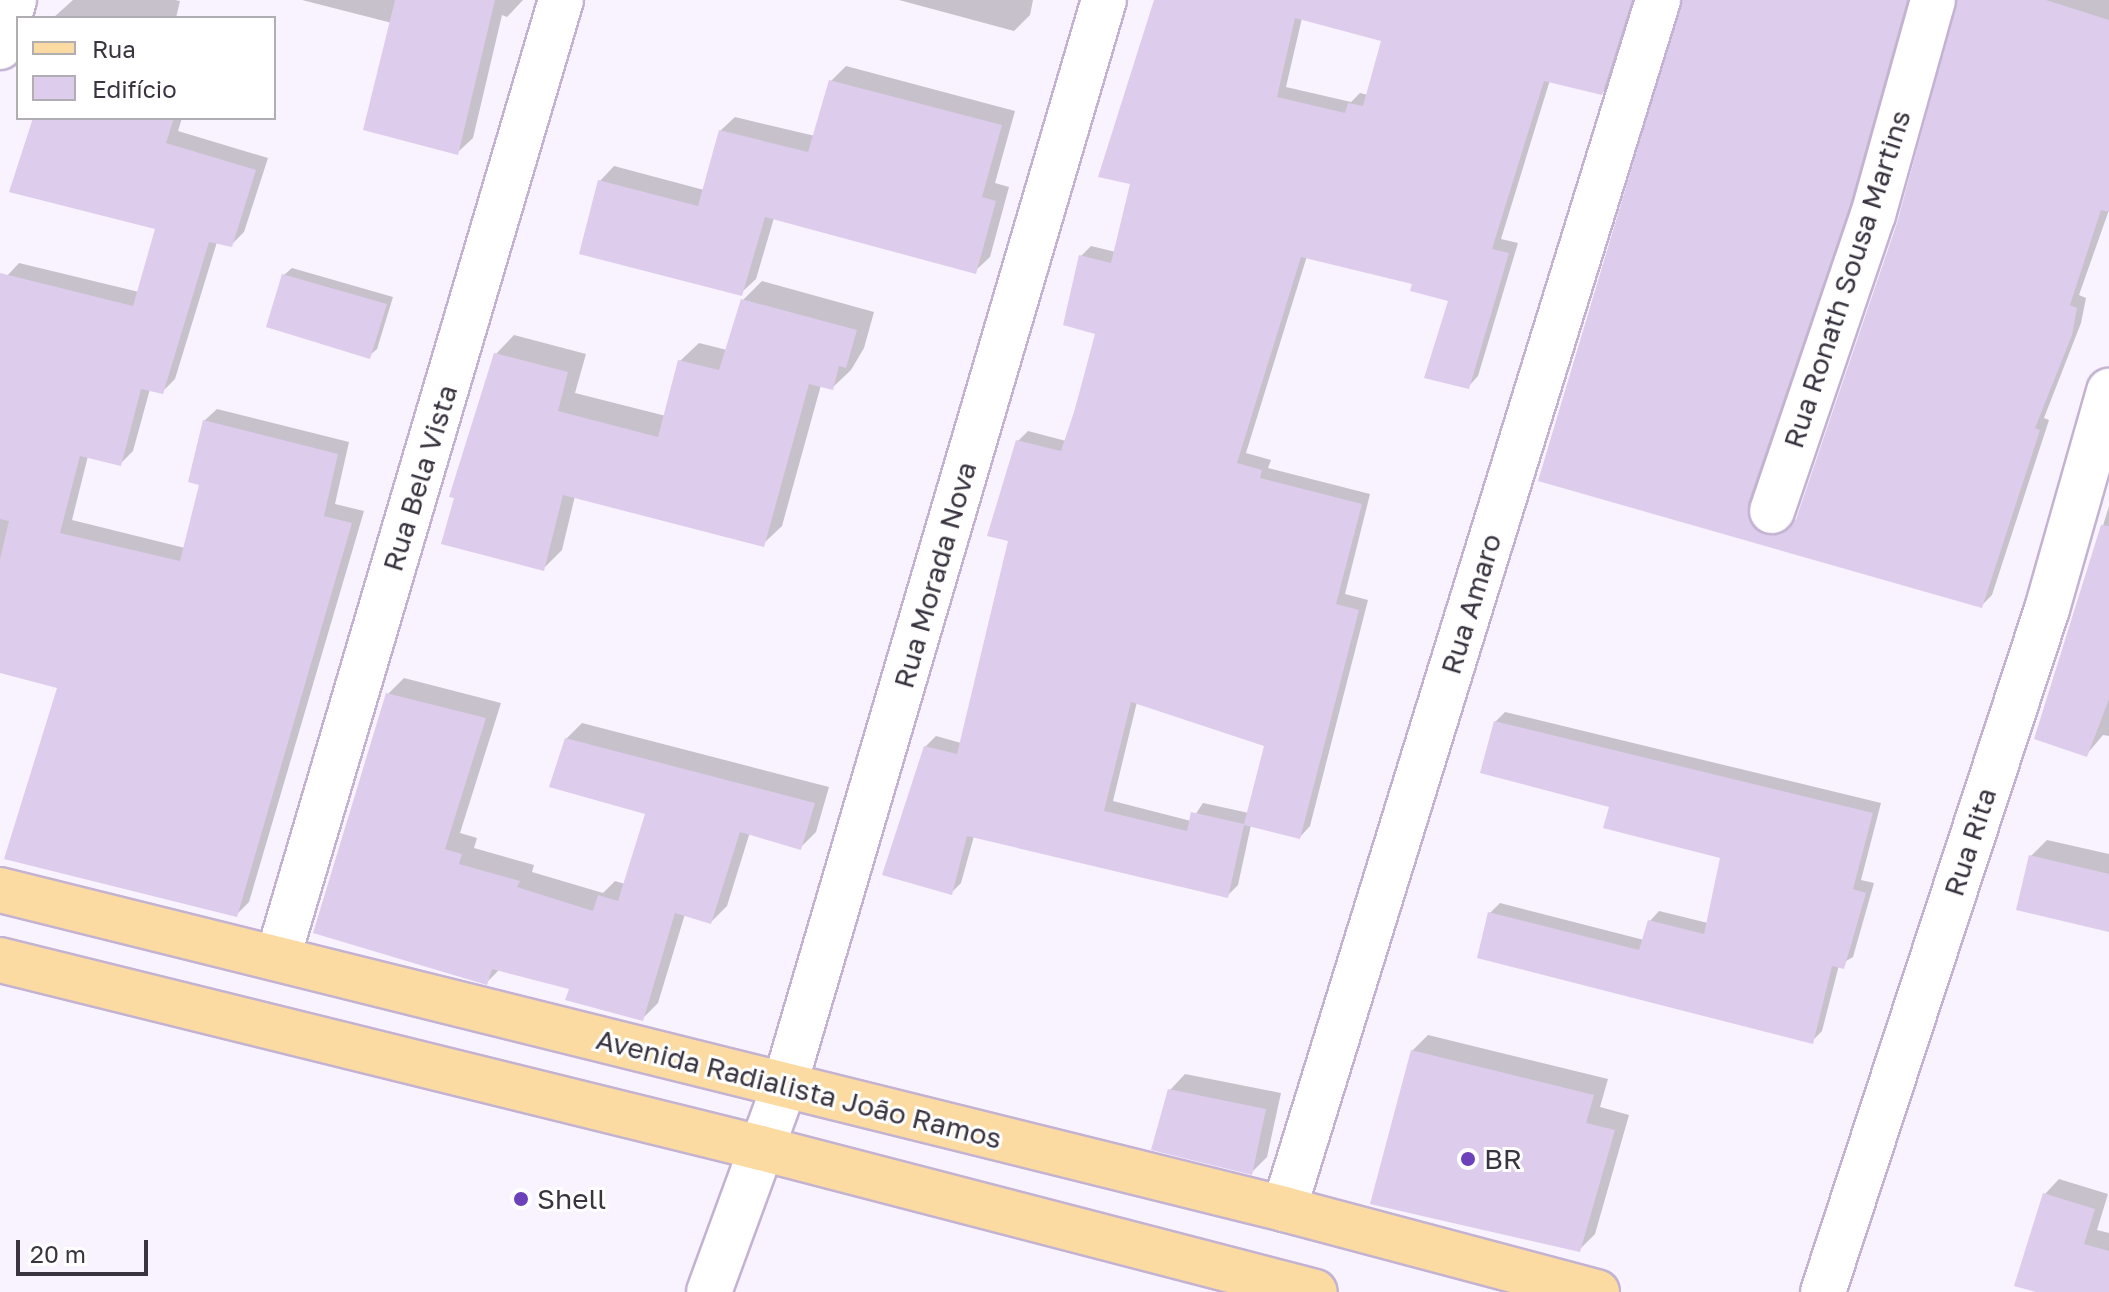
<!DOCTYPE html>
<meta charset="utf-8">
<style>
body{margin:0}
#map{position:relative;width:2109px;height:1292px;overflow:hidden;background:#f9f2ff;font-family:"Golos Text",sans-serif}
div>[style]{position:absolute}
.shadow>*{inset:0;background:#0003}
.building>*{inset:0;background:#ddccec}
.roads{filter:drop-shadow(2px 0 #c3b2d1) drop-shadow(-2px 0 #c3b2d1) drop-shadow(0 2px #c3b2d1) drop-shadow(0 -2px #c3b2d1)}
.minor>*{height:44px;margin:-22px;padding:0 22px;transform-origin:22px;border-radius:22px;background:#fff}
.primary>*{height:44px;margin:-22px;padding:0 22px;transform-origin:22px;border-radius:22px;background:#fbdba2}
.dots>*{width:22px;height:22px;translate:-50% -50%;box-sizing:border-box;border:4px solid #fff;border-radius:50%}
span{translate:-50% -50%;white-space:nowrap;text-align:center;line-height:1.15;-webkit-text-stroke:6px #fff;paint-order:stroke}
.street-label{font-size:28px;color:#3a3340}
.poi-label{font-size:28px;color:#3a3340}
.left{translate:0 -50%;text-align:left}
.legend{position:absolute;left:16px;top:16px;width:260px;height:104px;box-sizing:border-box;background:#fff;border:2px solid #b0adb3;margin:0;padding:10px 14px;list-style:none;font-size:24px;color:#3a3340}
.legend li{display:flex;align-items:center;gap:16px;height:40px}
.legend b{width:40px;border:2px solid #b0adb3}
.scale{position:absolute;left:16px;top:1240px;width:132px;height:36px;box-sizing:border-box;border:4px solid #3a3340;border-top:0;padding-left:10px;font-size:24px;line-height:28px;white-space:nowrap;color:#3a3340;-webkit-text-stroke:6px #fff;paint-order:stroke}
</style>
<div id="map">
<div class="shadow">
<div style="clip-path:polygon(73px 0,175px 0,180px 1px,176px 18px,53px 18px)"></div>
<div style="clip-path:polygon(302px 0,523px 0,507px 17px,502px 15px,473px 138px,458px 152px,392px 23px)"></div>
<div style="clip-path:polygon(899px 0,1033px 0,1030px 15px,1014px 31px)"></div>
<div style="clip-path:polygon(evenodd,1155px 0,1638px 0,1612px 83px,1602px 93px,1550px 80px,1501px 239px,1518px 243px,1478px 376px,1468px 387px,1450px 299px,1415px 283px,1307px 256px,1246px 453px,1271px 460px,1268px 468px,1370px 494px,1345px 594px,1368px 600px,1310px 826px,1300px 837px,1251px 825px,1238px 885px,1228px 895px,974px 836px,961px 883px,951px 893px,925px 747px,936px 736px,961px 743px,1011px 540px,1018px 441px,1028px 431px,1066px 441px,1097px 333px,1081px 256px,1091px 246px,1116px 252px,1132px 183px,1155px 0,1302px 18px,1383px 40px,1368px 95px,1360px 93px,1351px 102px,1286px 87px,1302px 18px,1155px 0,1137px 702px,1266px 744px,1249px 813px,1203px 803px,1191px 821px,1113px 801px,1137px 702px)"></div>
<div style="clip-path:polygon(1684px 0,1913px 0,1774px 525px,1790px 526px,1798px 519px,1899px 222px,1957px 0,2109px 0,2109px 210px,2079px 295px,2086px 298px,2081px 323px,2044px 418px,2049px 420px,1992px 595px,1982px 605px,1540px 480px)"></div>
<div style="clip-path:polygon(846px 66px,1015px 111px,995px 183px,1009px 187px,990px 257px,975px 271px,774px 218px,756px 279px,741px 293px,600px 181px,614px 166px,704px 190px,720px 131px,735px 117px,815px 136px,831px 81px)"></div>
<div style="clip-path:polygon(34px 118px,182px 118px,178px 131px,268px 158px,244px 232px,231px 245px,217px 242px,175px 379px,162px 392px,150px 389px,133px 451px,120px 464px,88px 456px,72px 520px,185px 548px,201px 484px,204px 421px,217px 409px,349px 442px,335px 504px,364px 511px,249px 902px,236px 915px,59px 686px,0 671px,0 300px,7px 276px,19px 263px,139px 292px,158px 227px)"></div>
<div style="clip-path:polygon(292px 268px,393px 297px,377px 349px,369px 356px,284px 275px)"></div>
<div style="clip-path:polygon(762px 281px,874px 312px,864px 348px,851px 370px,832px 388px,821px 385px,782px 526px,763px 544px,575px 496px,562px 550px,543px 569px,496px 354px,514px 335px,586px 354px,575px 393px,666px 416px,680px 361px,699px 343px,727px 350px,743px 300px)"></div>
<div style="clip-path:polygon(2109px 506px,2109px 736px,2103px 735px,2087px 754px,2037px 738px)"></div>
<div style="clip-path:polygon(404px 678px,501px 703px,460px 833px,477px 838px,474px 848px,534px 865px,532px 872px,603px 893px,615px 881px,625px 884px,648px 812px,566px 739px,582px 723px,829px 787px,816px 832px,800px 848px,750px 832px,727px 906px,711px 922px,685px 914px,658px 1003px,642px 1019px,572px 987px,500px 969px,486px 983px,388px 694px)"></div>
<div style="clip-path:polygon(1505px 712px,1881px 803px,1861px 880px,1874px 883px,1853px 957px,1839px 965px,1822px 1031px,1812px 1041px,1490px 913px,1500px 903px,1644px 940px,1650px 921px,1659px 911px,1708px 923px,1723px 856px,1612px 805px,1495px 722px)"></div>
<div style="clip-path:polygon(2047px 840px,2109px 854px,2109px 930px,2031px 856px)"></div>
<div style="clip-path:polygon(1428px 1035px,1608px 1079px,1600px 1107px,1629px 1115px,1595px 1234px,1579px 1250px,1412px 1051px)"></div>
<div style="clip-path:polygon(1185px 1074px,1281px 1093px,1267px 1157px,1251px 1173px,1170px 1090px)"></div>
<div style="clip-path:polygon(2059px 1179px,2108px 1194px,2097px 1230px,2109px 1233px,2109px 1292px,2043px 1292px,2045px 1194px)"></div>
</div>
<div class="building">
<div style="clip-path:polygon(395px 0,495px 0,458px 155px,363px 130px)"></div>
<div style="clip-path:polygon(evenodd,1154px 0,1632px 0,1602px 95px,1544px 81px,1492px 249px,1509px 253px,1469px 389px,1424px 378px,1448px 301px,1410px 291px,1412px 284px,1301px 257px,1237px 463px,1262px 470px,1260px 478px,1362px 504px,1336px 604px,1359px 610px,1300px 839px,1244px 825px,1228px 898px,967px 836px,952px 895px,882px 875px,924px 746px,957px 754px,1008px 541px,987px 536px,1016px 440px,1061px 451px,1075px 409px,1095px 334px,1063px 325px,1079px 255px,1111px 263px,1130px 184px,1098px 177px,1154px 0,1295px 18px,1381px 41px,1363px 106px,1348px 103px,1345px 113px,1277px 97px,1295px 18px,1154px 0,1131px 702px,1264px 746px,1244px 824px,1191px 812px,1187px 831px,1104px 811px,1131px 702px)"></div>
<div style="clip-path:polygon(1682px 0,1907px 0,1849px 208px,1748px 503px,1753px 527px,1776px 536px,1796px 519px,1897px 223px,1957px 0,2046px 0,2109px 20px,2109px 212px,2101px 210px,2070px 305px,2077px 308px,2072px 335px,2035px 428px,2040px 430px,1982px 608px,1538px 481px)"></div>
<div style="clip-path:polygon(829px 80px,1002px 125px,982px 197px,996px 201px,976px 274px,765px 217px,742px 296px,579px 254px,598px 180px,698px 206px,719px 130px,808px 152px)"></div>
<div style="clip-path:polygon(33px 118px,174px 118px,166px 143px,256px 170px,232px 247px,209px 242px,163px 394px,141px 389px,121px 466px,80px 456px,60px 533px,180px 561px,199px 485px,188px 482px,203px 420px,338px 454px,324px 516px,352px 523px,237px 917px,4px 859px,57px 688px,0 673px,0 559px,9px 521px,0 519px,0 273px,133px 306px,155px 229px,9px 192px)"></div>
<div style="clip-path:polygon(282px 274px,387px 304px,370px 359px,266px 327px)"></div>
<div style="clip-path:polygon(741px 299px,857px 330px,846px 368px,839px 366px,833px 390px,809px 384px,764px 547px,563px 495px,544px 571px,441px 544px,454px 498px,449px 497px,494px 353px,568px 372px,558px 411px,658px 437px,678px 360px,719px 370px)"></div>
<div style="clip-path:polygon(2101px 525px,2109px 526px,2109px 699px,2087px 757px,2034px 739px)"></div>
<div style="clip-path:polygon(386px 693px,486px 718px,445px 849px,462px 854px,459px 864px,520px 881px,517px 887px,593px 911px,598px 895px,618px 901px,645px 814px,549px 787px,565px 738px,815px 803px,801px 850px,740px 832px,711px 924px,675px 913px,643px 1021px,565px 1000px,569px 989px,492px 969px,487px 985px,313px 933px)"></div>
<div style="clip-path:polygon(1494px 721px,1873px 813px,1853px 889px,1866px 893px,1844px 969px,1832px 966px,1813px 1044px,1477px 958px,1488px 912px,1639px 950px,1648px 920px,1704px 934px,1720px 858px,1603px 828px,1609px 807px,1480px 773px)"></div>
<div style="clip-path:polygon(2029px 855px,2109px 874px,2109px 932px,2016px 910px)"></div>
<div style="clip-path:polygon(1411px 1050px,1594px 1095px,1586px 1123px,1615px 1130px,1580px 1252px,1370px 1204px)"></div>
<div style="clip-path:polygon(1168px 1089px,1266px 1109px,1252px 1175px,1151px 1150px)"></div>
<div style="clip-path:polygon(2043px 1193px,2095px 1209px,2084px 1244px,2109px 1251px,2109px 1292px,2036px 1292px,2014px 1286px)"></div>
</div>
<div class="roads">
<div class="minor">
<div style="left:0;top:47px;width:49px;rotate:-73.4deg"></div>
<div style="left:1772px;top:511px;width:313px;rotate:-71.2deg"></div>
<div style="left:1873px;top:215px;width:223px;rotate:-74.4deg"></div>
<div style="left:278px;top:957px;width:998px;rotate:-73.53deg"></div>
<div style="left:1284px;top:1209px;width:1266px;rotate:-72.81deg"></div>
<div style="left:709px;top:1292px;width:218px;rotate:-69.9deg"></div>
<div style="left:784px;top:1087px;width:1133px;rotate:-73.6deg"></div>
<div style="left:1823px;top:1292px;width:719px;rotate:-71.84deg"></div>
<div style="left:2047px;top:609px;width:227px;rotate:-74.1deg"></div>
</div>
<div class="primary">
<div style="left:0;top:890px;width:1323px;rotate:13.95deg"></div>
<div style="left:1284px;top:1209px;width:324px;rotate:14.9deg"></div>
<div style="left:0;top:960px;width:784px;rotate:13.88deg"></div>
<div style="left:761px;top:1148px;width:572px;rotate:14.57deg"></div>
</div>
</div>
<div class="dots">
<div style="left:1468px;top:1159px;background:#6c41b9"></div>
<div style="left:521px;top:1199px;background:#6c41b9"></div>
</div>
<div class="street-label">
<span style="left:1847px;top:279px;rotate:-72deg">Rua Ronath Sousa Martins</span>
<span style="left:420px;top:478px;rotate:-73deg">Rua Bela Vista</span>
<span style="left:935px;top:575px;rotate:-74deg">Rua Morada Nova</span>
<span style="left:1471px;top:604px;rotate:-73deg">Rua Amaro</span>
<span style="left:1970px;top:842px;rotate:-72deg">Rua Rita</span>
<span style="left:799px;top:1089px;rotate:14deg">Avenida Radialista João Ramos</span>
</div>
<div class="poi-label">
<span class="left" style="left:1484px;top:1159px">BR</span>
<span class="left" style="left:537px;top:1199px">Shell</span>
</div>
<ul class="legend">
<li><b style="height:10px;background:#fbdba2"></b>Rua</li>
<li><b style="height:22px;background:#ddccec"></b>Edifício</li>
</ul>
<div class="scale">20 m</div>
</div>
